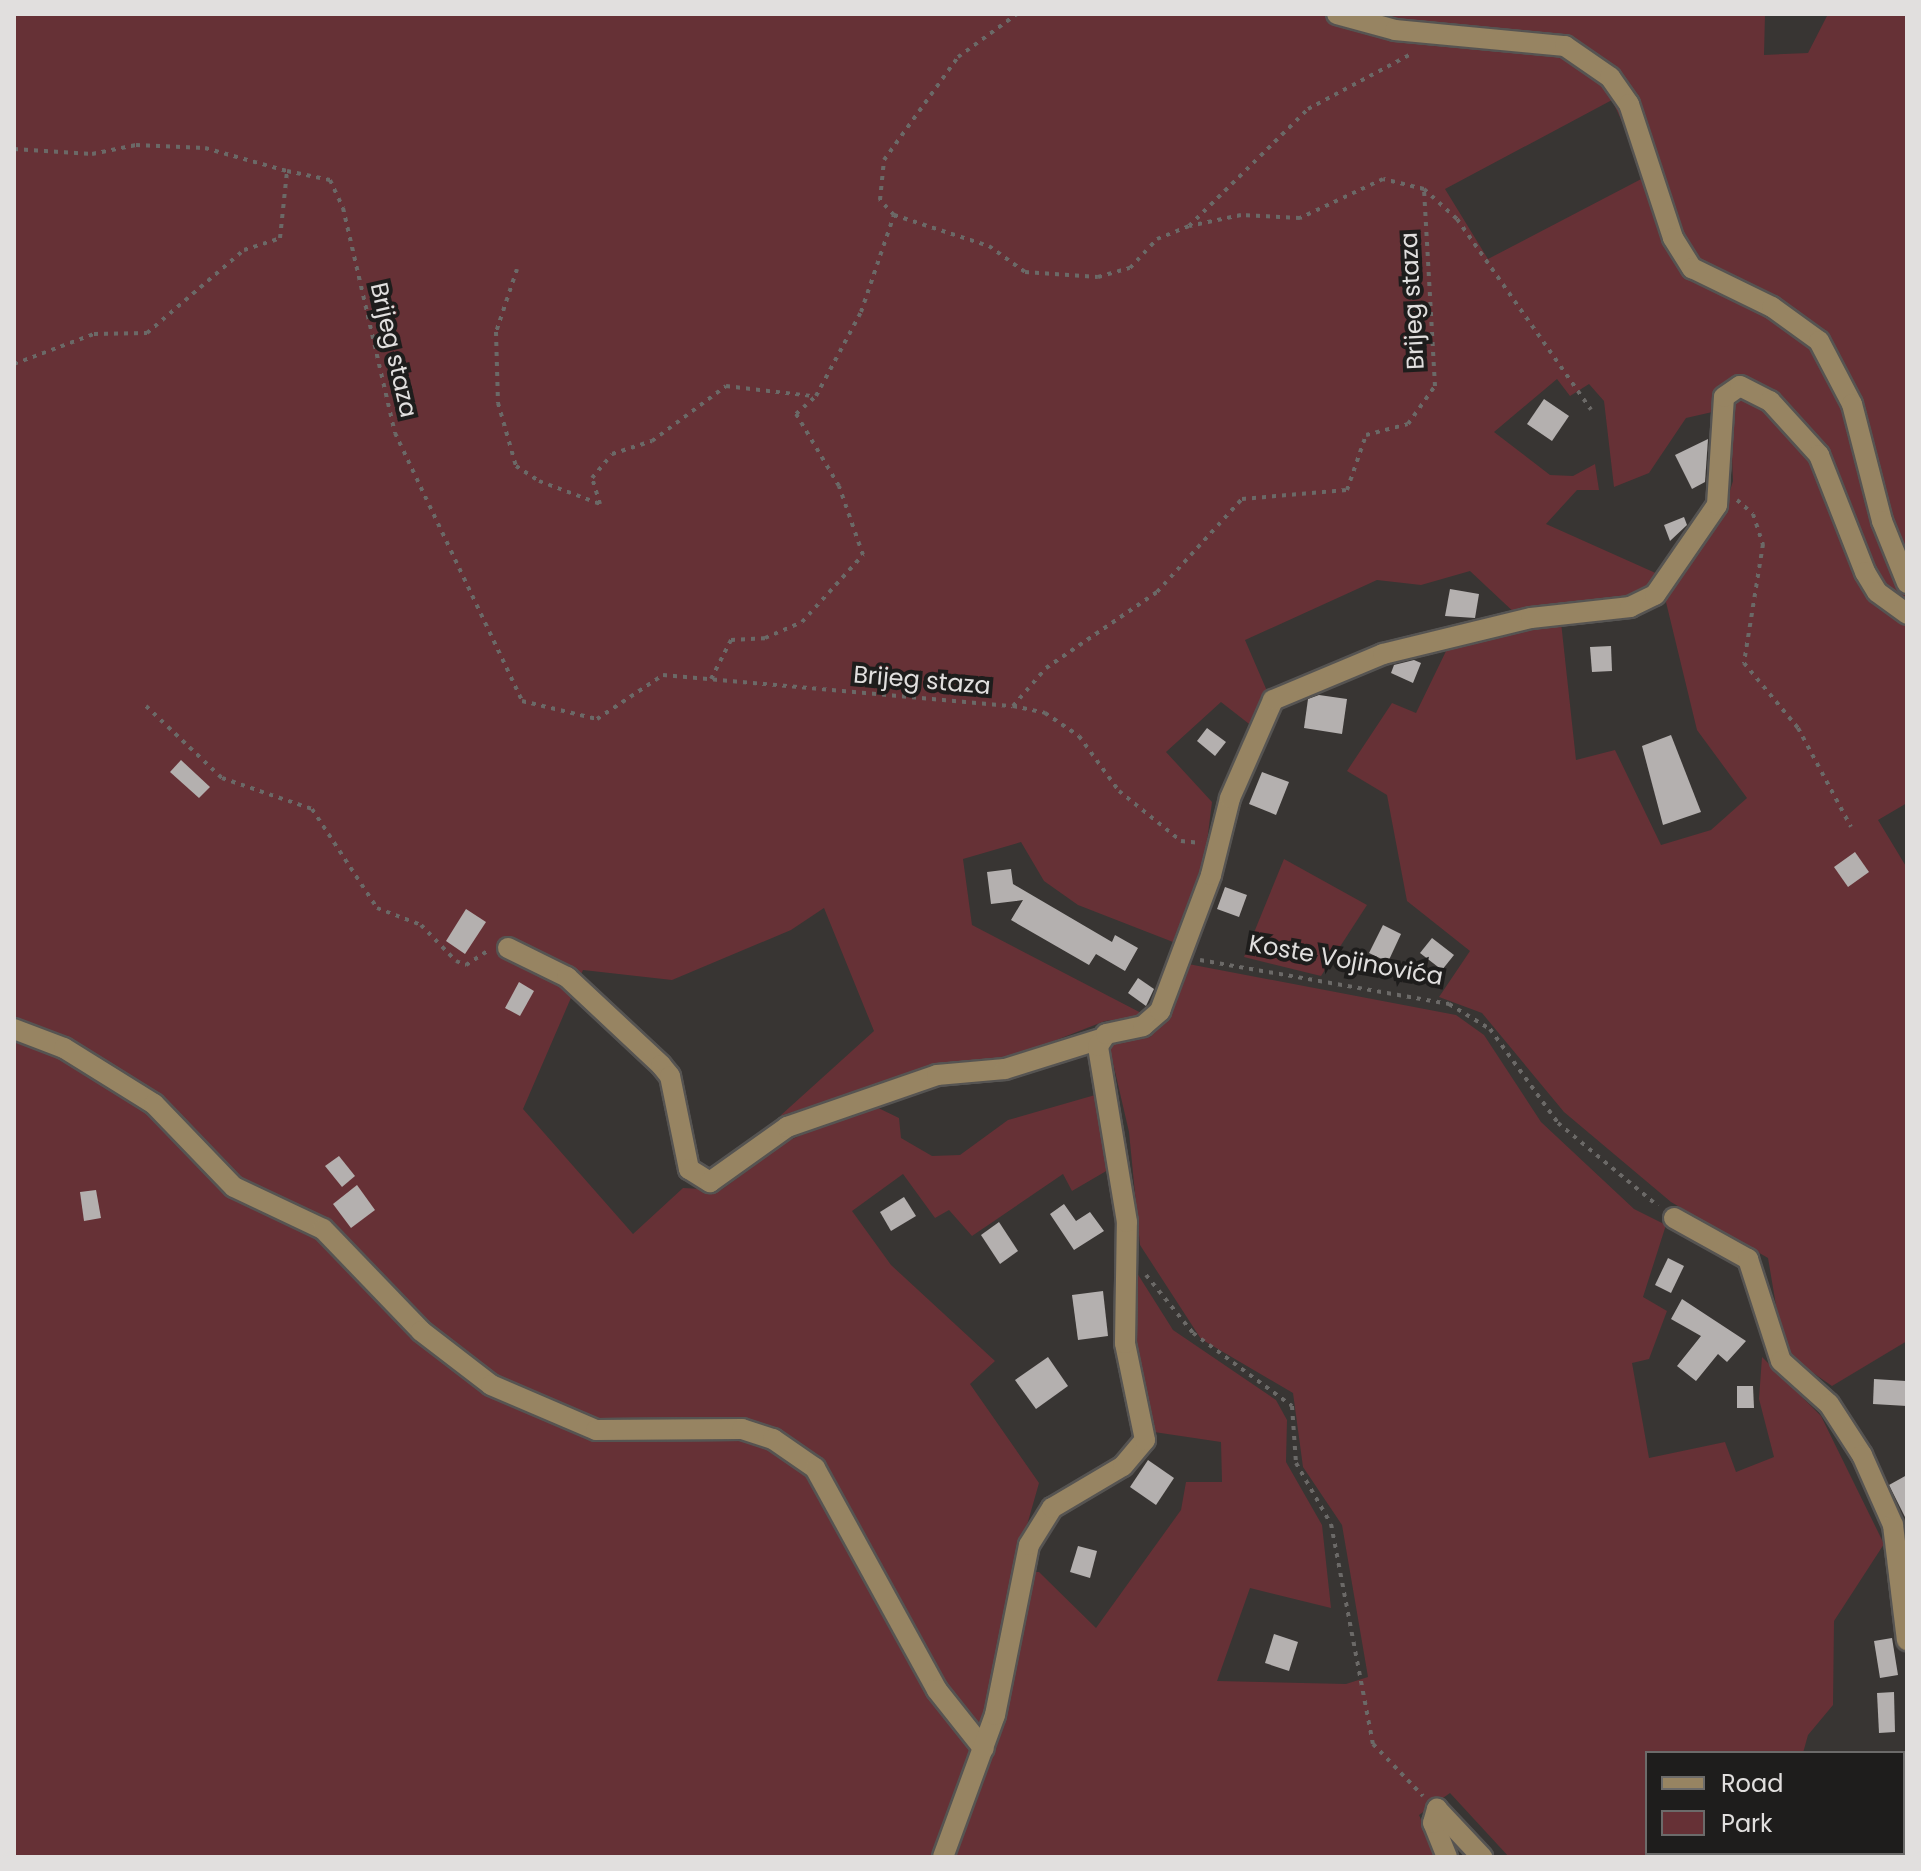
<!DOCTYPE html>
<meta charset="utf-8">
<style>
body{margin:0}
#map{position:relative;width:1921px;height:1871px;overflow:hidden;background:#383533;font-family:Poppins,sans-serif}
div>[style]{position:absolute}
.green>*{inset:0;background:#663136}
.building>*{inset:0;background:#b4b0af}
.path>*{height:4px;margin-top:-2px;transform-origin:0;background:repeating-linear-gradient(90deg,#6b6967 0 4px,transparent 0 10px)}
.roads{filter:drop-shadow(2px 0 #565452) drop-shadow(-2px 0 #565452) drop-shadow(0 2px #565452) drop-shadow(0 -2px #565452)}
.minor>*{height:20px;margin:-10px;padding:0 10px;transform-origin:10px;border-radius:10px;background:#978462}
span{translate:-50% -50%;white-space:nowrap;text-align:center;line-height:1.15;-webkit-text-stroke:8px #1e1d1c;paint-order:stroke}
.street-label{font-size:24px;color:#e1dfde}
.frame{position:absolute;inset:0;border:16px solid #e1dfde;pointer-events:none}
.legend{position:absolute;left:1645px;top:1751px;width:260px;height:104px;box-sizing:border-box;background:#1e1d1c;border:2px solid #6c6b6a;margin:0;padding:10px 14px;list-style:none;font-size:24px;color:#e1dfde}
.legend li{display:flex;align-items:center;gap:16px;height:40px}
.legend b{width:40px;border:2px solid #6c6b6a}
</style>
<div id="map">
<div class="green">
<div style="clip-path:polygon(evenodd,14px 14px,1765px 14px,1764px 55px,1808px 53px,1828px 14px,1907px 14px,1907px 803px,1878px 820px,1907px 868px,1907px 1341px,1832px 1386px,1793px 1359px,1782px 1341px,1768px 1258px,1671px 1202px,1564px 1112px,1482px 1013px,1439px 997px,1470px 951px,1407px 901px,1387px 795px,1347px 771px,1392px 703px,1416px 713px,1448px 647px,1561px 622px,1576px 760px,1615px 750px,1661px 845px,1711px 830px,1747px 798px,1697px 730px,1665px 598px,1723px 513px,1733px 481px,1730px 408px,1686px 418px,1649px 473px,1614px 487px,1604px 401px,1589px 384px,1570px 396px,1557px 379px,1494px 432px,1550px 475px,1573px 476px,1595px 464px,1599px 490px,1577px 490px,1546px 524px,1660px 575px,1630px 604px,1518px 616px,1470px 571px,1421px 585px,1377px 580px,1245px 640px,1267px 691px,1253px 727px,1221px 702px,1166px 752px,1212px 802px,1205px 858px,1173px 942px,1078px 905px,1044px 881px,1021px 842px,963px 859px,972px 925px,1147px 1016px,1105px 1021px,1008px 1059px,919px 1072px,780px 1116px,874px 1031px,824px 908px,791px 930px,672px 980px,583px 970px,523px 1109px,633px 1234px,683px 1188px,721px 1190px,788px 1141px,870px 1104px,899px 1118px,901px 1138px,932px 1156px,960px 1155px,1008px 1120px,1102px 1093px,1108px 1170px,1072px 1191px,1063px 1174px,972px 1236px,949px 1210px,935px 1218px,903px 1174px,852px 1211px,891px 1265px,995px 1361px,970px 1384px,1039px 1483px,1014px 1571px,1039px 1572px,1096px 1628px,1181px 1510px,1186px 1482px,1222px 1482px,1221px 1442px,1154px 1432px,1129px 1330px,1137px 1273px,1173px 1330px,1276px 1400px,1287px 1420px,1286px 1462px,1322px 1525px,1331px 1608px,1250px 1588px,1217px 1681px,1346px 1684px,1368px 1677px,1342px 1525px,1303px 1467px,1293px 1393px,1201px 1339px,1140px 1245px,1129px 1132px,1110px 1050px,1113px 1040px,1150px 1037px,1163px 1024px,1183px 963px,1456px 1015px,1484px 1035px,1541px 1122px,1634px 1209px,1666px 1225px,1643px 1297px,1667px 1311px,1649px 1359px,1632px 1363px,1649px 1458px,1725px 1442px,1736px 1472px,1774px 1457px,1759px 1399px,1762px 1357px,1821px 1416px,1884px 1544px,1834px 1621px,1833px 1705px,1808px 1735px,1803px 1753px,1647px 1753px,1647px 1853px,1820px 1857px,1509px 1857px,1450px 1793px,1419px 1815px,1437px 1857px,14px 1857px,14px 14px,1612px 100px,1647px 176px,1488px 259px,1445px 189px,1612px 100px)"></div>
<div style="clip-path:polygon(1284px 859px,1367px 905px,1321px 976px,1244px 957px)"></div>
</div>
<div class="building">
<div style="clip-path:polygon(1544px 399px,1569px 416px,1552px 441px,1527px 424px)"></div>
<div style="clip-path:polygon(1708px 439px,1705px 482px,1692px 489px,1675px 455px)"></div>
<div style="clip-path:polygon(1684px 517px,1687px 525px,1670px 541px,1664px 525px)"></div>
<div style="clip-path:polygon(1450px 589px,1479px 594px,1475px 618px,1445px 616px)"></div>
<div style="clip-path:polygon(1611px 646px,1612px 671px,1592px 672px,1590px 647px)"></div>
<div style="clip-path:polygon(1414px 660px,1421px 663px,1413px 683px,1391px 673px,1394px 665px)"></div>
<div style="clip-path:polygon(1319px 695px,1347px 699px,1342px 734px,1304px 728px,1308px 699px)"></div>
<div style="clip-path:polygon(1207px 728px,1226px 742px,1215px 756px,1197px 741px)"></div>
<div style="clip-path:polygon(1671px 735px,1701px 812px,1663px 825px,1642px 746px)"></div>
<div style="clip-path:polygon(181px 760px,210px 787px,199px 798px,170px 772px)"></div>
<div style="clip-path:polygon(1262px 772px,1289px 782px,1276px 815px,1249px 804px)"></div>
<div style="clip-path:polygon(1855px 852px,1869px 872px,1848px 887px,1834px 867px)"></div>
<div style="clip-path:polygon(1011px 869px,1013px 884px,1112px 942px,1115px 935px,1138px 948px,1125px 971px,1096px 954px,1089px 965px,1011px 920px,1023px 900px,991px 904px,987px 872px)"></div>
<div style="clip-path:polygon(1225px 887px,1247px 895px,1239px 917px,1217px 909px)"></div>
<div style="clip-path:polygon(466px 909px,486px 922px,465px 954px,446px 941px)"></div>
<div style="clip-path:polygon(1383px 925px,1401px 934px,1388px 962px,1369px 953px)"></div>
<div style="clip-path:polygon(1432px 938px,1454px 955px,1442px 970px,1420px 953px)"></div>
<div style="clip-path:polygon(1138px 978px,1154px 989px,1146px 1006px,1128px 993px)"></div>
<div style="clip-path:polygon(519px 982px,534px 991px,520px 1016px,505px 1008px)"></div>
<div style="clip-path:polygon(339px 1156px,355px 1176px,342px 1187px,325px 1166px)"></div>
<div style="clip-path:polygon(357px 1185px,375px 1210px,351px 1228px,333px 1204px)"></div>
<div style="clip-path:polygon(96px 1190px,101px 1218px,84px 1221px,80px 1192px)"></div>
<div style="clip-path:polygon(904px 1197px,916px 1216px,891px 1231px,880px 1212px)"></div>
<div style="clip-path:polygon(1064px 1204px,1076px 1221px,1090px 1212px,1104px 1231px,1074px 1250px,1050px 1214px)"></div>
<div style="clip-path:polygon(999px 1222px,1018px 1251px,1000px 1264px,981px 1235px)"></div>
<div style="clip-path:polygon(1668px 1258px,1684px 1266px,1671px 1293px,1655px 1285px)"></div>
<div style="clip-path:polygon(1103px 1291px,1108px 1336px,1078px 1340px,1072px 1295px)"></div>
<div style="clip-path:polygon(1682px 1299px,1746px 1341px,1727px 1362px,1718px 1354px,1696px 1381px,1677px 1366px,1701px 1336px,1671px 1319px)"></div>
<div style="clip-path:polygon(1048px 1357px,1068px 1386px,1036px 1409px,1015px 1380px)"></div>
<div style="clip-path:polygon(1874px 1379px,1906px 1381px,1907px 1406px,1873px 1404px)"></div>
<div style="clip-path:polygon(1737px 1386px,1753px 1386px,1754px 1408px,1737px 1408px)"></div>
<div style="clip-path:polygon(1148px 1460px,1174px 1478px,1156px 1505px,1130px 1487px)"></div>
<div style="clip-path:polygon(1907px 1475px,1907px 1521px,1889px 1485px)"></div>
<div style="clip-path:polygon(1078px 1546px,1097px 1551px,1090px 1578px,1070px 1572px)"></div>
<div style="clip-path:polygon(1274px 1634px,1298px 1642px,1289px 1671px,1265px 1663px)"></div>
<div style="clip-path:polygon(1892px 1638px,1898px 1675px,1880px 1678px,1874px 1641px)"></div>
<div style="clip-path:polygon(1894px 1692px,1895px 1732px,1879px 1733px,1877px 1693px)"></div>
</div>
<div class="path">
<div style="left:14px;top:149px;width:78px;rotate:3.7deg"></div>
<div style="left:92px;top:154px;width:45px;rotate:-11.6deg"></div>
<div style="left:136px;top:145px;width:69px;rotate:2.5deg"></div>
<div style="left:205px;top:148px;width:85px;rotate:15.7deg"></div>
<div style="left:1424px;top:189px;width:45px;rotate:42.3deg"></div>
<div style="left:1457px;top:219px;width:233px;rotate:54.9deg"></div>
<div style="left:894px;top:215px;width:21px;rotate:-133deg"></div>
<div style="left:880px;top:200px;width:40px;rotate:-84.3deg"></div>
<div style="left:884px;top:160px;width:127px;rotate:-54.3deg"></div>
<div style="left:958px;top:57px;width:73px;rotate:-36.1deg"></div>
<div style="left:517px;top:269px;width:66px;rotate:108.4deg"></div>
<div style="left:496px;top:332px;width:71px;rotate:88.4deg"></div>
<div style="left:498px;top:403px;width:66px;rotate:74.1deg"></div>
<div style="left:516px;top:466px;width:27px;rotate:33deg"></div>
<div style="left:539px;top:481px;width:65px;rotate:20.7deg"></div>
<div style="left:600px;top:504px;width:27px;rotate:-107deg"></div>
<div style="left:592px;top:478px;width:31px;rotate:-50deg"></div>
<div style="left:612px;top:454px;width:42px;rotate:-18deg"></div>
<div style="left:652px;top:441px;width:92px;rotate:-36.6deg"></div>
<div style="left:726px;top:386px;width:88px;rotate:6.6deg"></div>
<div style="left:14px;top:364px;width:85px;rotate:-20.6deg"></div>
<div style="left:94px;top:334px;width:53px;rotate:-1.1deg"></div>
<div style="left:147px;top:333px;width:128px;rotate:-40.6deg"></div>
<div style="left:244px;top:250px;width:38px;rotate:-18deg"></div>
<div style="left:280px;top:238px;width:67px;rotate:-84deg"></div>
<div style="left:287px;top:171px;width:44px;rotate:11.8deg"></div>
<div style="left:330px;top:180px;width:31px;rotate:65deg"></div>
<div style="left:343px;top:208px;width:231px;rotate:77deg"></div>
<div style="left:395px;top:433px;width:297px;rotate:64.6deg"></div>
<div style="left:522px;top:701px;width:77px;rotate:13.5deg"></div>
<div style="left:597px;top:719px;width:79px;rotate:-33.7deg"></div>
<div style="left:663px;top:675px;width:351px;rotate:5.1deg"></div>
<div style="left:1013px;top:706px;width:50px;rotate:-49deg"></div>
<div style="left:1046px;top:668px;width:135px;rotate:-34.4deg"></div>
<div style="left:1157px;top:592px;width:126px;rotate:-47.6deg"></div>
<div style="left:1242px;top:499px;width:105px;rotate:-4.9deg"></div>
<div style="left:1347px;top:490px;width:58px;rotate:-70.9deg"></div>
<div style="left:1366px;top:435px;width:43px;rotate:-14.7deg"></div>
<div style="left:1408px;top:424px;width:47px;rotate:-54.6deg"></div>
<div style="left:1435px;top:386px;width:197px;rotate:-93.2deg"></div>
<div style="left:1424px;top:189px;width:42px;rotate:-166.3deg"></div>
<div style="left:1383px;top:179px;width:92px;rotate:154.8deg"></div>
<div style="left:1300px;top:218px;width:59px;rotate:-177.1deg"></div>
<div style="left:1241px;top:215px;width:53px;rotate:168.1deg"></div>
<div style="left:1189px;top:226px;width:167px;rotate:-44.5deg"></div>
<div style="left:1308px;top:109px;width:119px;rotate:-28.1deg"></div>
<div style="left:1737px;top:500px;width:21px;rotate:41deg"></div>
<div style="left:1753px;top:514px;width:32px;rotate:72deg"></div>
<div style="left:1763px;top:544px;width:121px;rotate:99.1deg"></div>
<div style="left:1744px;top:663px;width:85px;rotate:50.3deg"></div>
<div style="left:1798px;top:728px;width:112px;rotate:61.8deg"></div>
<div style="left:711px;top:679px;width:44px;rotate:-62.9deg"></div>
<div style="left:731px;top:640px;width:34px;rotate:-3deg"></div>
<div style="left:765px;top:638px;width:40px;rotate:-23.4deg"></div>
<div style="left:802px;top:622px;width:91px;rotate:-47.7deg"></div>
<div style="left:863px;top:555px;width:73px;rotate:-109.2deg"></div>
<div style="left:839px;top:486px;width:84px;rotate:-120.8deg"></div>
<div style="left:796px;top:414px;width:27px;rotate:-42deg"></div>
<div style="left:816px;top:396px;width:95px;rotate:-61.8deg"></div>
<div style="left:861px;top:312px;width:102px;rotate:-71.2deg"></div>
<div style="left:894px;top:215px;width:100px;rotate:18.1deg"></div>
<div style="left:989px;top:246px;width:44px;rotate:35.8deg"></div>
<div style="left:1025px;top:272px;width:73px;rotate:3.9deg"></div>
<div style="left:1098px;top:277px;width:33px;rotate:-16deg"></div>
<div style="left:1130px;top:268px;width:40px;rotate:-47deg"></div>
<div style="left:1157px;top:239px;width:35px;rotate:-22deg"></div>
<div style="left:146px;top:706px;width:105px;rotate:43.5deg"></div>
<div style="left:222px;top:778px;width:95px;rotate:19deg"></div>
<div style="left:312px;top:809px;width:118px;rotate:56.7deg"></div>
<div style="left:377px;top:908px;width:47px;rotate:21.1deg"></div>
<div style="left:421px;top:925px;width:50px;rotate:45.8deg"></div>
<div style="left:456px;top:961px;width:11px;rotate:22deg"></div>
<div style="left:466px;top:965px;width:27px;rotate:-33deg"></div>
<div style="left:1013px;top:706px;width:33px;rotate:12deg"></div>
<div style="left:1045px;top:713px;width:41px;rotate:34.1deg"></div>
<div style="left:1079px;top:736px;width:68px;rotate:54deg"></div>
<div style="left:1119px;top:791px;width:80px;rotate:38.9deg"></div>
<div style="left:1181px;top:841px;width:20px;rotate:6deg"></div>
<div style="left:1200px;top:960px;width:253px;rotate:10deg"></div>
<div style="left:1449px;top:1004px;width:48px;rotate:31.4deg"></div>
<div style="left:1490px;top:1029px;width:116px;rotate:54.1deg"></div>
<div style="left:1558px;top:1123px;width:130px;rotate:39.7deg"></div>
<div style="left:1146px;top:1275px;width:75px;rotate:51deg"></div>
<div style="left:1193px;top:1333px;width:123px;rotate:36.4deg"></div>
<div style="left:1292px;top:1406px;width:57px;rotate:86deg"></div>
<div style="left:1296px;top:1463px;width:70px;rotate:60.2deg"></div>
<div style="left:1331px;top:1524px;width:224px;rotate:79.2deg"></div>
<div style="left:1373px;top:1744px;width:72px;rotate:46.1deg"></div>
</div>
<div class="roads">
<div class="minor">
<div style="left:1337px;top:14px;width:60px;rotate:15.4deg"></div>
<div style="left:1395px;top:30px;width:171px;rotate:5.4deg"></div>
<div style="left:1565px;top:46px;width:55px;rotate:34.6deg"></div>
<div style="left:1610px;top:77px;width:33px;rotate:55deg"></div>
<div style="left:1629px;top:104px;width:141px;rotate:71.8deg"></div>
<div style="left:1673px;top:238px;width:36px;rotate:58deg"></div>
<div style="left:1692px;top:268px;width:89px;rotate:26deg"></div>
<div style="left:1772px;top:307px;width:58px;rotate:35.9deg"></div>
<div style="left:1819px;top:341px;width:71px;rotate:62.4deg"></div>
<div style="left:1852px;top:404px;width:121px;rotate:75.6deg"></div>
<div style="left:1882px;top:521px;width:67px;rotate:68deg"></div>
<div style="left:508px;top:948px;width:66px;rotate:26.2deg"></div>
<div style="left:567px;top:977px;width:129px;rotate:43.1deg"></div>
<div style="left:661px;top:1065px;width:14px;rotate:51deg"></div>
<div style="left:670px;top:1076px;width:95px;rotate:78.5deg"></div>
<div style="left:689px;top:1169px;width:25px;rotate:32deg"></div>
<div style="left:710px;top:1182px;width:95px;rotate:-35.5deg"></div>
<div style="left:787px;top:1127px;width:159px;rotate:-19.1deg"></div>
<div style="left:937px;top:1075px;width:68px;rotate:-5deg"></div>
<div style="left:1005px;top:1069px;width:101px;rotate:-17.4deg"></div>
<div style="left:14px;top:1029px;width:53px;rotate:20.8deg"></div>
<div style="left:64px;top:1048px;width:106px;rotate:31.9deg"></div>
<div style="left:154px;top:1104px;width:115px;rotate:46.1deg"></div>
<div style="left:234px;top:1187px;width:98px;rotate:25.3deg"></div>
<div style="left:323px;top:1229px;width:141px;rotate:46.1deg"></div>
<div style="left:421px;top:1331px;width:88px;rotate:37.6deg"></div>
<div style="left:491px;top:1385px;width:114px;rotate:23.2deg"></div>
<div style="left:596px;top:1430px;width:146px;rotate:-0.4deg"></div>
<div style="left:742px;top:1429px;width:33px;rotate:18deg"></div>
<div style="left:773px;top:1439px;width:51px;rotate:34.6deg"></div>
<div style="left:815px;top:1468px;width:253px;rotate:61.2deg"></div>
<div style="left:937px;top:1690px;width:75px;rotate:51.5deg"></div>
<div style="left:1674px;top:1218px;width:85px;rotate:29deg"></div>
<div style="left:1748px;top:1259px;width:107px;rotate:72.1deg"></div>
<div style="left:1781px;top:1361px;width:64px;rotate:41.9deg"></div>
<div style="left:1829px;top:1404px;width:61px;rotate:57.1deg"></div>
<div style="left:1862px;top:1455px;width:77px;rotate:66.1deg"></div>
<div style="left:1893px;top:1525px;width:116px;rotate:83.1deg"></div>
<div style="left:943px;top:1857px;width:151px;rotate:-69.9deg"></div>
<div style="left:995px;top:1715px;width:173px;rotate:-78.7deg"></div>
<div style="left:1029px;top:1545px;width:44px;rotate:-58.1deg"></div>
<div style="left:1052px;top:1508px;width:82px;rotate:-30.6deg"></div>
<div style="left:1123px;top:1466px;width:34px;rotate:-50deg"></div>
<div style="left:1145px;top:1440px;width:99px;rotate:-101.7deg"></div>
<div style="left:1125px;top:1343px;width:121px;rotate:-89.1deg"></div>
<div style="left:1127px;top:1222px;width:178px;rotate:-99.4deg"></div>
<div style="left:1098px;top:1046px;width:14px;rotate:-56deg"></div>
<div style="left:1106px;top:1034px;width:38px;rotate:-12deg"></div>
<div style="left:1143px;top:1026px;width:23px;rotate:-41deg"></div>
<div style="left:1160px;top:1011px;width:145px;rotate:-69.4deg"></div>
<div style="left:1211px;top:875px;width:79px;rotate:-76.1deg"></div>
<div style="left:1230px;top:798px;width:107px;rotate:-66.3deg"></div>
<div style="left:1273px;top:700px;width:119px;rotate:-22.7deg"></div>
<div style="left:1383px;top:654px;width:152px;rotate:-13.7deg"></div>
<div style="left:1531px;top:618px;width:100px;rotate:-6.3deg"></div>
<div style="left:1630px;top:607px;width:28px;rotate:-26deg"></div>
<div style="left:1655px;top:595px;width:109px;rotate:-55.4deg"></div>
<div style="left:1717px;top:505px;width:108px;rotate:-86.3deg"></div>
<div style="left:1724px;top:397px;width:19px;rotate:-35deg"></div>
<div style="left:1740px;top:386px;width:34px;rotate:27deg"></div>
<div style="left:1770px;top:401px;width:73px;rotate:47.8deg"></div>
<div style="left:1819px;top:455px;width:126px;rotate:68.5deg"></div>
<div style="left:1865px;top:572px;width:23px;rotate:59deg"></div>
<div style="left:1877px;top:592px;width:37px;rotate:36deg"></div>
<div style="left:1447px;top:1857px;width:37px;rotate:-112deg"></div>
<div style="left:1433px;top:1823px;width:15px;rotate:-74deg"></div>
<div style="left:1437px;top:1809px;width:66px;rotate:46.8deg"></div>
</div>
</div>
<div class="street-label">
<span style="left:1412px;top:301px;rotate:-93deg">Brijeg staza</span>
<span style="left:394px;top:350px;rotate:77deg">Brijeg staza</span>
<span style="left:922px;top:680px;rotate:5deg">Brijeg staza</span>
<span style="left:1346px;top:960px;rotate:10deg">Koste Vojinovića</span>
</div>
<div class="frame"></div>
<ul class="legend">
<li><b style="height:10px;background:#978462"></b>Road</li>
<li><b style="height:22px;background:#663136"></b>Park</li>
</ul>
</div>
